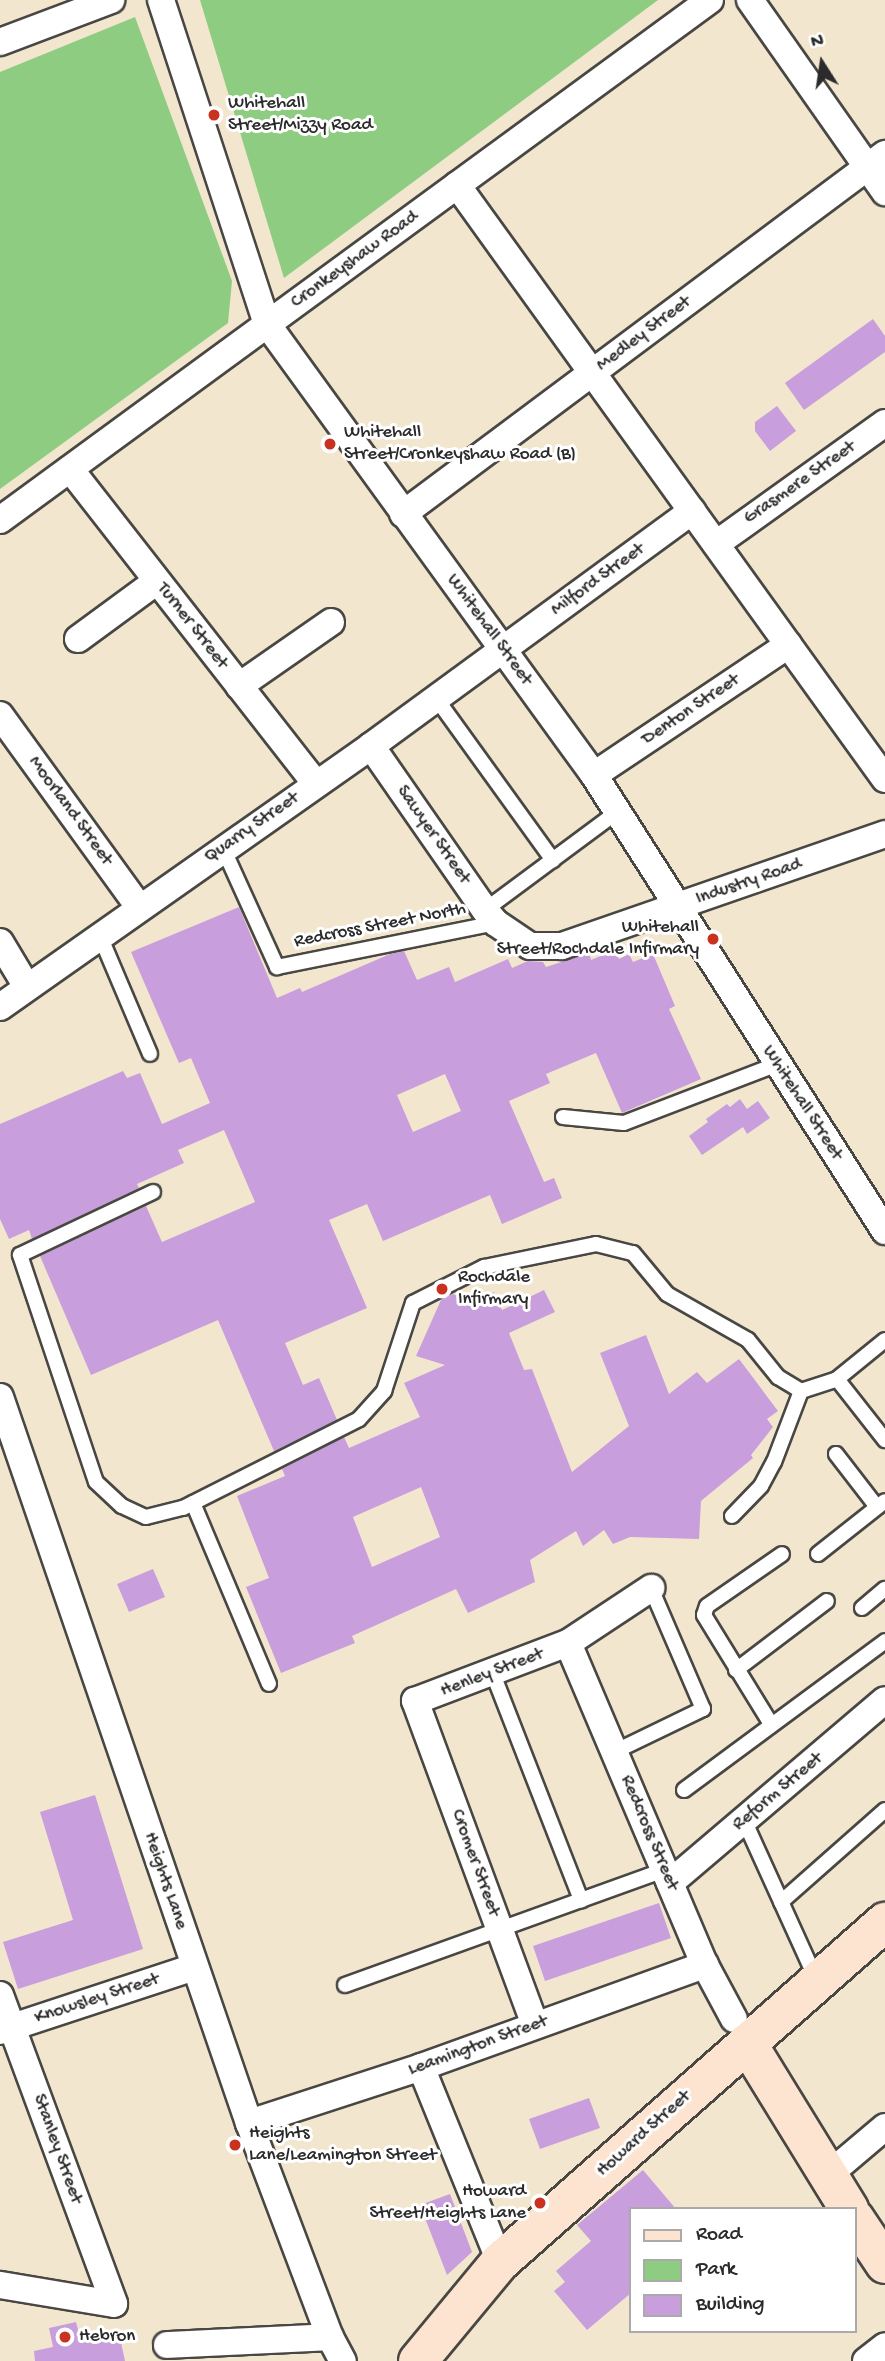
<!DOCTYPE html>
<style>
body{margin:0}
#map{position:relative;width:885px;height:2361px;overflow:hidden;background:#f2e7ce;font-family:"Gochi Hand",sans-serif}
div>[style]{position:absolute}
.green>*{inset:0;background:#8ecc81}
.building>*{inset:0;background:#c89edc}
.roads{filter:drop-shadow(2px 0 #494743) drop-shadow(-2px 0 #494743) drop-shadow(0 2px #494743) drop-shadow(0 -2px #494743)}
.lane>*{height:14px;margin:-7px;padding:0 7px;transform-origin:7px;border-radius:7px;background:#fff}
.street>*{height:26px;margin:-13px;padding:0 13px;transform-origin:13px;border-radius:13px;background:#fff}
.secondary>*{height:38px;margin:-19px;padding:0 19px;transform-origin:19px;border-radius:19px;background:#fde4d1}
.dots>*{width:19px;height:19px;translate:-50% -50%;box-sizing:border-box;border:4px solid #fff;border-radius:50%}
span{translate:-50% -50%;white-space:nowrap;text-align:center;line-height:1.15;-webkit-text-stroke:6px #fff;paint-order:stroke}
.poi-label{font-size:19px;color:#2b2b2b}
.left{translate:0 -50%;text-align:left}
.right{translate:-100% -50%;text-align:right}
.street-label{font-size:19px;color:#2b2b2b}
.legend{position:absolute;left:629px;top:2207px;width:228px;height:126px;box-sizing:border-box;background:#fff;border:2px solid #aaa;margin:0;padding:9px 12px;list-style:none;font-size:21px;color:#2b2b2b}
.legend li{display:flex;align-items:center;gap:14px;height:35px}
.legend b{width:35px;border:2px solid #aaa}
.north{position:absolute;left:787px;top:28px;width:70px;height:70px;-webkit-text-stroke:5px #fff;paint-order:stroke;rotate:348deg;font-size:19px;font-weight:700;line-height:28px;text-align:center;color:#2b2b2b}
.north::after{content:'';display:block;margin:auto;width:24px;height:32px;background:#2b2b2b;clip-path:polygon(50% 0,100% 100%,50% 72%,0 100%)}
</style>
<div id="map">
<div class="green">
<div style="clip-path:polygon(200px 0,658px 0,284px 278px)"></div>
<div style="clip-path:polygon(135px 17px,232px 281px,228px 323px,0 489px,0 72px)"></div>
</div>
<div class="building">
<div style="clip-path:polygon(873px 319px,885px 336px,885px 352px,804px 410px,785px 383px)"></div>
<div style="clip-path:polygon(777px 406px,796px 431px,770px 451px,755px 431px,755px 422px)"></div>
<div style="clip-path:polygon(evenodd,239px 907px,277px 998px,300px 988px,302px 992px,390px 954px,404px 951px,417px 980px,449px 967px,455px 982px,508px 959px,512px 968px,528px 961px,543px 962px,546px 967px,589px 953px,591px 960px,615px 950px,619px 959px,629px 954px,633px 962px,653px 954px,675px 1006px,669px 1009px,701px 1079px,622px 1113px,596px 1053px,546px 1074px,550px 1083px,509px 1101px,544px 1182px,554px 1178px,562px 1198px,502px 1224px,490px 1195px,383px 1241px,367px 1204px,329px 1220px,367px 1308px,285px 1343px,303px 1385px,319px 1378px,337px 1420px,274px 1451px,218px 1320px,91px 1375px,40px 1256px,146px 1206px,162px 1242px,255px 1202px,224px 1130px,178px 1150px,184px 1163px,137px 1184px,139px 1188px,32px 1239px,29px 1230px,9px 1239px,0 1219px,0 1124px,123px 1071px,127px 1078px,140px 1073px,162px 1124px,210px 1103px,191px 1058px,179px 1063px,131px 952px,239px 907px,445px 1074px,461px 1111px,413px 1132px,397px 1095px,445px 1074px)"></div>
<div style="clip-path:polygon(740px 1099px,747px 1109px,758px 1101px,770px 1118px,747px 1134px,743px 1127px,702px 1155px,689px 1136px,708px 1122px,706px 1119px,727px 1104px,730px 1107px)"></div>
<div style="clip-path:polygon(evenodd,544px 1290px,555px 1312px,509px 1333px,524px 1370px,532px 1369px,572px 1472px,629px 1426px,600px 1353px,646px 1335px,669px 1394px,697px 1372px,707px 1383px,739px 1359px,778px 1411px,767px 1419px,773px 1427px,751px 1455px,753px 1458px,701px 1501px,699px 1539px,630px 1537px,613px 1544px,604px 1530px,583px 1546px,576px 1531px,530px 1560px,535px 1582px,468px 1613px,456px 1589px,352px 1636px,355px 1643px,281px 1673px,246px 1587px,269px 1578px,237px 1496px,285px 1476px,282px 1469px,344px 1437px,349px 1448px,420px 1417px,404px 1383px,445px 1365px,416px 1356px,441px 1300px,453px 1294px,473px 1303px,494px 1292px,502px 1310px,544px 1290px,421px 1487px,440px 1537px,372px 1567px,353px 1517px,421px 1487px)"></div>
<div style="clip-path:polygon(153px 1569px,165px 1597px,129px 1612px,117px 1584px)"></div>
<div style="clip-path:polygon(95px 1795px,143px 1949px,18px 1989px,3px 1942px,73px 1920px,40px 1812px)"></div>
<div style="clip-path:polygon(659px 1903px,671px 1938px,545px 1981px,533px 1946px)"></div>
<div style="clip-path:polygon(589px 2098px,600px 2128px,540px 2149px,529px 2119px)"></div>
<div style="clip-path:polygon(643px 2170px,676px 2209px,631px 2209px,631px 2293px,587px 2330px,554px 2291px,565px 2282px,556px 2271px,591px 2241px,577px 2225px)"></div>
<div style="clip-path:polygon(450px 2194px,472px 2252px,447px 2275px,420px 2205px)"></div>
<div style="clip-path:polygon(76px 2322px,81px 2341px,119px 2333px,125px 2361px,35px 2361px,34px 2351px,53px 2347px,49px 2328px)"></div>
</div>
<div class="roads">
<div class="lane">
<div style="left:436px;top:698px;width:200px;rotate:54.2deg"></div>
<div style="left:223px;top:848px;width:131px;rotate:65.6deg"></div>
<div style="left:277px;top:967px;width:223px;rotate:-11.4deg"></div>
<div style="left:485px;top:910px;width:164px;rotate:-36.6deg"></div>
<div style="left:100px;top:936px;width:128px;rotate:67deg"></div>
<div style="left:563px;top:1117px;width:61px;rotate:5.6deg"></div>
<div style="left:624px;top:1123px;width:165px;rotate:-21deg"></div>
<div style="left:153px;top:1192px;width:147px;rotate:154.7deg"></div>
<div style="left:20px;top:1255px;width:239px;rotate:71.5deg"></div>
<div style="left:96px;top:1482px;width:35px;rotate:43deg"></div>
<div style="left:122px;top:1506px;width:26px;rotate:25deg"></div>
<div style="left:146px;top:1517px;width:38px;rotate:-14deg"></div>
<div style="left:183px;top:1508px;width:197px;rotate:-26.8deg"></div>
<div style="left:359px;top:1419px;width:38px;rotate:-48deg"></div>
<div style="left:384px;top:1391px;width:93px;rotate:-71.8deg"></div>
<div style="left:413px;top:1303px;width:80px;rotate:-26.9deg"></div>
<div style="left:484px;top:1267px;width:114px;rotate:-11.6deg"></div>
<div style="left:596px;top:1244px;width:38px;rotate:14deg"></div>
<div style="left:633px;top:1253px;width:53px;rotate:50.3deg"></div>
<div style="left:667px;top:1294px;width:93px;rotate:29.6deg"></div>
<div style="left:748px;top:1340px;width:48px;rotate:51deg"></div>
<div style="left:778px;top:1377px;width:27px;rotate:31deg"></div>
<div style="left:801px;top:1391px;width:38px;rotate:-18deg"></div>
<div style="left:837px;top:1379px;width:62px;rotate:-39.1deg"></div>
<div style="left:837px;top:1379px;width:78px;rotate:51.8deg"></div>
<div style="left:836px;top:1454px;width:67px;rotate:52.3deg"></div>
<div style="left:193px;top:1503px;width:196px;rotate:67.2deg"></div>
<div style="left:732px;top:1516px;width:42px;rotate:-46deg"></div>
<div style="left:761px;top:1486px;width:27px;rotate:-62deg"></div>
<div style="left:774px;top:1462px;width:76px;rotate:-69.2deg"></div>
<div style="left:818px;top:1554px;width:85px;rotate:-38.3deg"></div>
<div style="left:862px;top:1608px;width:30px;rotate:-40deg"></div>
<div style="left:736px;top:1670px;width:114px;rotate:-37.2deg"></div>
<div style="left:493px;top:1674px;width:243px;rotate:68.7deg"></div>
<div style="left:771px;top:1724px;width:128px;rotate:-121.6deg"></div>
<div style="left:704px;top:1615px;width:9px;rotate:-72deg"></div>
<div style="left:707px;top:1606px;width:91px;rotate:-34.7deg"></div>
<div style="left:614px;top:1752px;width:99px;rotate:-25.8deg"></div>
<div style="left:703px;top:1709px;width:132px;rotate:-113.3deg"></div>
<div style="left:684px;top:1790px;width:250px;rotate:-36.5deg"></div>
<div style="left:744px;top:1820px;width:177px;rotate:65.6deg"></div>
<div style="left:781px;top:1902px;width:139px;rotate:-41.5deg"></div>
<div style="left:345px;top:1985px;width:340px;rotate:-19.8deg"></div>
</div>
<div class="street">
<div style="left:161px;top:0;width:341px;rotate:71.9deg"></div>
<div style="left:267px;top:324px;width:557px;rotate:54.06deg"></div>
<div style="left:594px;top:775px;width:541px;rotate:57.46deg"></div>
<div style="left:750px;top:0;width:235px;rotate:54.9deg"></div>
<div style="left:0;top:42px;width:119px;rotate:-20.7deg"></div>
<div style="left:457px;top:185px;width:732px;rotate:54.23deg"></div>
<div style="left:70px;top:469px;width:398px;rotate:52deg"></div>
<div style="left:403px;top:514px;width:602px;rotate:-36.76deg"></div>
<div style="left:0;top:520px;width:880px;rotate:-36.22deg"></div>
<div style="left:716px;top:544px;width:208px;rotate:-35.6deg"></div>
<div style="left:78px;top:639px;width:98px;rotate:-36.3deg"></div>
<div style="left:239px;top:686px;width:112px;rotate:-34.8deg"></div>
<div style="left:0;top:715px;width:237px;rotate:54.1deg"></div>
<div style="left:371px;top:746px;width:200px;rotate:55.2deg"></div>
<div style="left:485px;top:910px;width:17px;rotate:50deg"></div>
<div style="left:496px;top:923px;width:41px;rotate:34.1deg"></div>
<div style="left:530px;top:946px;width:32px"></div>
<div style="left:562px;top:946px;width:342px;rotate:-19.1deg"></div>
<div style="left:594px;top:775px;width:234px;rotate:-33.8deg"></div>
<div style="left:0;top:942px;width:52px;rotate:59deg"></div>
<div style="left:0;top:1007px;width:454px;rotate:-35.1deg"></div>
<div style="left:371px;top:746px;width:398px;rotate:-36.2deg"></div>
<div style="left:0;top:1397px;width:768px;rotate:71.07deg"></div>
<div style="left:249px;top:2123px;width:229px;rotate:69.3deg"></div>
<div style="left:330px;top:2337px;width:27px;rotate:62deg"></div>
<div style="left:568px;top:1643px;width:350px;rotate:67deg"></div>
<div style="left:705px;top:1965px;width:61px;rotate:61.8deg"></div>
<div style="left:670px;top:1883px;width:282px;rotate:-40.4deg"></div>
<div style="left:0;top:1995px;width:329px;rotate:69.7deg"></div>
<div style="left:114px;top:2304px;width:116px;rotate:-170.5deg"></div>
<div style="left:535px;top:2025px;width:346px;rotate:-110.3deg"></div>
<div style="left:415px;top:1701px;width:164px;rotate:-20.8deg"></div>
<div style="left:568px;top:1643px;width:100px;rotate:-33.5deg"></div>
<div style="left:0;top:2031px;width:205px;rotate:-18.2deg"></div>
<div style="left:421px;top:2067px;width:210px;rotate:67.9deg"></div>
<div style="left:249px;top:2123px;width:181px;rotate:-18deg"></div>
<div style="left:421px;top:2067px;width:302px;rotate:-19.8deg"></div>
<div style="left:827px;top:2176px;width:76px;rotate:-40.2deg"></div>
<div style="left:167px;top:2345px;width:163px;rotate:-2.8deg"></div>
<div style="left:866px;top:2361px;width:24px;rotate:-38deg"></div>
</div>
<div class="secondary">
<div style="left:747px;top:2043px;width:195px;rotate:58.4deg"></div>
<div style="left:855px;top:2219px;width:54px;rotate:56.3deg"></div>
<div style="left:418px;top:2361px;width:129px;rotate:-50.4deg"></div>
<div style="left:500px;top:2262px;width:514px;rotate:-41.45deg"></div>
</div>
</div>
<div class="dots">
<div style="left:214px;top:115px;background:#c8321e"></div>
<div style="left:330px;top:444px;background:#c8321e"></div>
<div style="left:713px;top:939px;background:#c8321e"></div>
<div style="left:442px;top:1289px;background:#c8321e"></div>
<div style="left:235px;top:2145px;background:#c8321e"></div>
<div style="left:540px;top:2203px;background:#c8321e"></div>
<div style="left:65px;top:2337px;background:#c8321e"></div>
</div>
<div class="poi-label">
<span class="left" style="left:228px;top:115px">Whitehall<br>Street/Mizzy Road</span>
<span class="left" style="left:344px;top:444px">Whitehall<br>Street/Cronkeyshaw Road (B)</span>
<span class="right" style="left:699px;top:939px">Whitehall<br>Street/Rochdale Infirmary</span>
<span class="left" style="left:458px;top:1289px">Rochdale<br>Infirmary</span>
<span class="left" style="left:249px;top:2145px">Heights<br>Lane/Leamington Street</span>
<span class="right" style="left:526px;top:2203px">Howard<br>Street/Heights Lane</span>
<span class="left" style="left:79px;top:2337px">Hebron</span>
</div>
<div class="street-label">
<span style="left:355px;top:260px;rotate:-36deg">Cronkeyshaw Road</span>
<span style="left:644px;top:334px;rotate:-37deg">Medley Street</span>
<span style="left:800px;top:483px;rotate:-35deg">Grasmere Street</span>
<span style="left:598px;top:580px;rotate:-36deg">Milford Street</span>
<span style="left:192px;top:626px;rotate:52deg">Turner Street</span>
<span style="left:489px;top:630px;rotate:54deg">Whitehall Street</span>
<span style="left:691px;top:710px;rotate:-34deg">Denton Street</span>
<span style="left:70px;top:811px;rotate:54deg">Moorland Street</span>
<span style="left:252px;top:828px;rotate:-35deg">Quarry Street</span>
<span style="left:433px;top:835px;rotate:55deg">Sawyer Street</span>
<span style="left:749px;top:882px;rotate:-19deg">Industry Road</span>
<span style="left:380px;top:926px;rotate:-11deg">Redcross Street North</span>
<span style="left:802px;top:1103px;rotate:57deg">Whitehall Street</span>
<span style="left:492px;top:1673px;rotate:-21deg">Henley Street</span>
<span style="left:778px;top:1792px;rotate:-40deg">Reform Street</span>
<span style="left:649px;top:1833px;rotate:67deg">Redcross Street</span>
<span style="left:475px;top:1863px;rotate:70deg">Cromer Street</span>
<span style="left:165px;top:1881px;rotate:71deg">Heights Lane</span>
<span style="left:97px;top:1999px;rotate:-18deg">Knowsley Street</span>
<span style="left:478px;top:2046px;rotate:-20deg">Leamington Street</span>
<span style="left:644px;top:2134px;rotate:-42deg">Howard Street</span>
<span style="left:57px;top:2149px;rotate:70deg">Stanley Street</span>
</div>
<ul class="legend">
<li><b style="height:9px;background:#fde4d1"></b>Road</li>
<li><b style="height:19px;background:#8ecc81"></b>Park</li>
<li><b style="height:19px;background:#c89edc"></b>Building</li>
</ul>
<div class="north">N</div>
</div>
